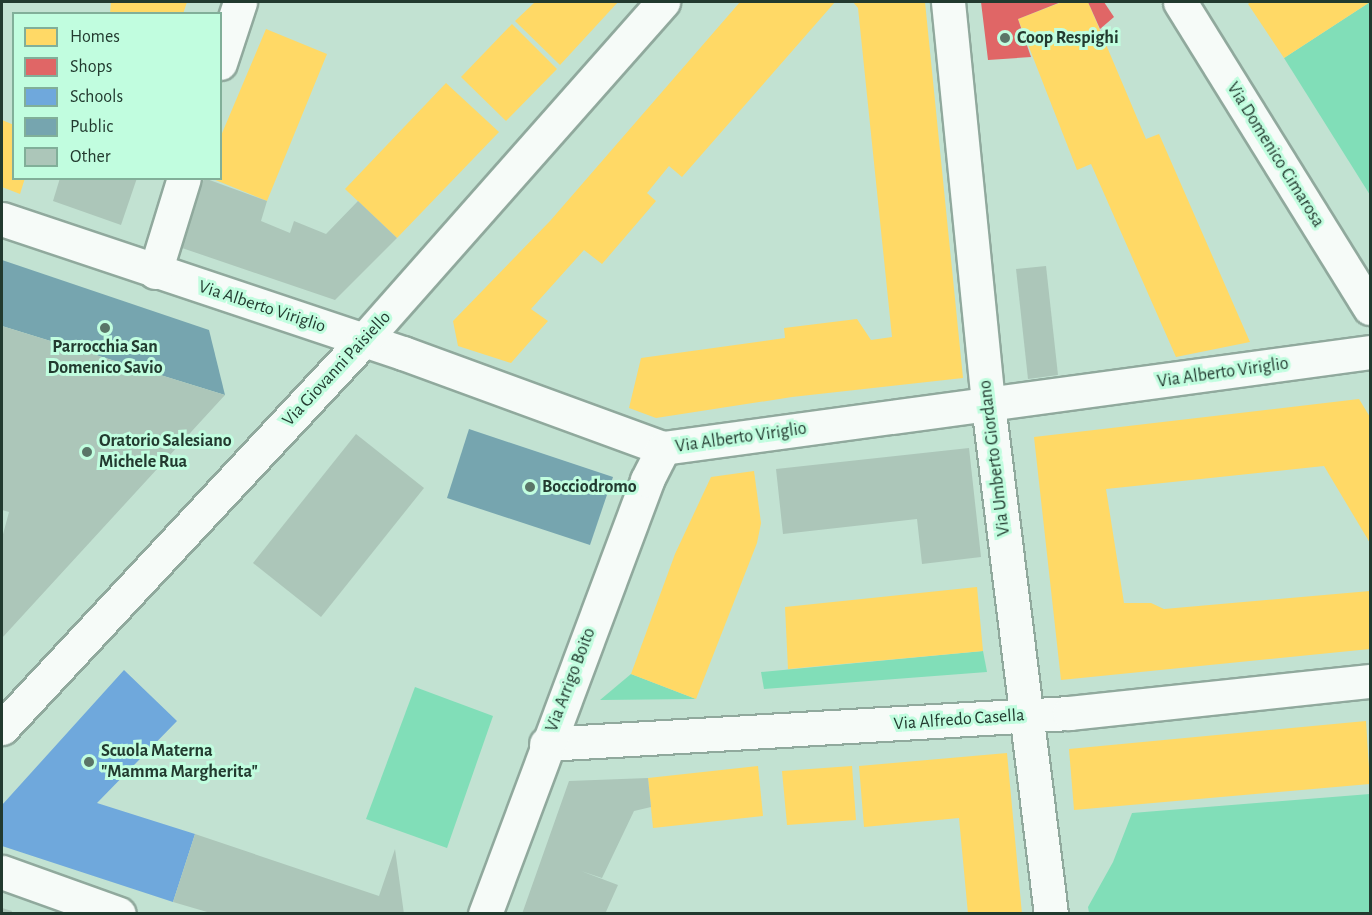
<!DOCTYPE html>
<style>
body{margin:0}
#map{position:relative;width:1372px;height:915px;overflow:hidden;background:#c2e2d2;font-family:"Alegreya Sans",sans-serif}
div>[style]{position:absolute}
.green>*{inset:0;background:#81deb8}
.homes>*{inset:0;background:#ffd966}
.shops>*{inset:0;background:#e06666}
.schools>*{inset:0;background:#6fa8dc}
.public>*{inset:0;background:#76a5af}
.building>*{inset:0;background:#acc6b9}
.roads{filter:drop-shadow(2px 0 #90a99d) drop-shadow(-2px 0 #90a99d) drop-shadow(0 2px #90a99d) drop-shadow(0 -2px #90a99d)}
.minor>*{height:33px;margin:-16.5px;padding:0 16.5px;transform-origin:16.5px;border-radius:16.5px;background:#f6fbf8}
.dots>*{width:16px;height:16px;translate:-50% -50%;box-sizing:border-box;border:3px solid #c1fddf;border-radius:50%}
span{translate:-50% -50%;white-space:nowrap;text-align:center;line-height:1.15;-webkit-text-stroke:6px #c1fddf;paint-order:stroke}
.poi-label{font-size:18px;color:#223a2f;font-weight:700}
.left{translate:0 -50%;text-align:left}
.street-label{font-size:18px;color:#223a2f}
.frame{position:absolute;inset:0;border:3px solid #223a2f;pointer-events:none}
.legend{position:absolute;left:12px;top:12px;width:210px;height:168px;box-sizing:border-box;background:#c1fddf;border:2px solid #81af99;margin:0;padding:8px 10px;list-style:none;font-size:18px;color:#223a2f}
.legend li{display:flex;align-items:center;gap:12px;height:30px}
.legend b{width:30px;border:2px solid #81af99}
</style>
<div id="map">
<div class="green">
<div style="clip-path:polygon(1370px 2px,1370px 195px,1284px 58px)"></div>
<div style="clip-path:polygon(983px 651px,987px 672px,764px 689px,761px 672px)"></div>
<div style="clip-path:polygon(631px 674px,696px 699px,600px 700px)"></div>
<div style="clip-path:polygon(415px 687px,493px 716px,447px 848px,366px 819px)"></div>
<div style="clip-path:polygon(1370px 794px,1370px 913px,1089px 913px,1088px 907px,1113px 862px,1132px 813px)"></div>
</div>
<div class="homes">
<div style="clip-path:polygon(111px 2px,187px 2px,183px 14px,110px 14px)"></div>
<div style="clip-path:polygon(535px 2px,618px 2px,560px 65px,515px 21px)"></div>
<div style="clip-path:polygon(740px 2px,835px 2px,682px 177px,669px 166px,647px 193px,656px 201px,602px 264px,584px 250px,531px 309px,548px 321px,511px 363px,458px 346px,453px 321px,550px 221px)"></div>
<div style="clip-path:polygon(853px 2px,925px 2px,963px 378px,792px 397px,656px 418px,629px 408px,641px 358px,785px 338px,784px 328px,857px 319px,871px 340px,892px 337px,858px 8px)"></div>
<div style="clip-path:polygon(1062px 2px,1088px 2px,1146px 139px,1159px 134px,1250px 342px,1176px 357px,1091px 164px,1077px 170px,1018px 19px)"></div>
<div style="clip-path:polygon(1251px 2px,1370px 2px,1284px 58px,1248px 4px)"></div>
<div style="clip-path:polygon(512px 24px,557px 69px,506px 121px,461px 77px)"></div>
<div style="clip-path:polygon(266px 29px,327px 54px,267px 201px,213px 179px,220px 178px,220px 138px)"></div>
<div style="clip-path:polygon(446px 83px,499px 132px,397px 238px,345px 189px)"></div>
<div style="clip-path:polygon(2px 120px,14px 125px,14px 178px,25px 178px,20px 194px,2px 187px)"></div>
<div style="clip-path:polygon(1359px 399px,1370px 417px,1370px 543px,1324px 466px,1106px 489px,1124px 603px,1151px 603px,1164px 609px,1370px 591px,1370px 649px,1061px 680px,1034px 437px)"></div>
<div style="clip-path:polygon(754px 471px,761px 523px,757px 543px,696px 699px,631px 674px,675px 554px,711px 477px)"></div>
<div style="clip-path:polygon(977px 587px,983px 651px,788px 669px,785px 607px)"></div>
<div style="clip-path:polygon(1366px 721px,1370px 784px,1074px 810px,1069px 749px)"></div>
<div style="clip-path:polygon(1007px 753px,1022px 914px,968px 914px,959px 818px,864px 827px,859px 766px)"></div>
<div style="clip-path:polygon(758px 766px,763px 816px,653px 828px,648px 778px)"></div>
<div style="clip-path:polygon(852px 766px,856px 820px,787px 825px,782px 771px)"></div>
</div>
<div class="shops">
<div style="clip-path:polygon(981px 2px,1061px 2px,1018px 19px,1031px 57px,988px 60px)"></div>
<div style="clip-path:polygon(1088px 2px,1104px 2px,1114px 17px,1100px 29px)"></div>
</div>
<div class="schools">
<div style="clip-path:polygon(124px 670px,177px 721px,97px 803px,195px 834px,173px 902px,2px 846px,2px 805px)"></div>
</div>
<div class="public">
<div style="clip-path:polygon(2px 260px,209px 330px,225px 395px,2px 326px)"></div>
<div style="clip-path:polygon(469px 429px,613px 477px,590px 545px,447px 498px)"></div>
</div>
<div class="building">
<div style="clip-path:polygon(60px 178px,137px 178px,121px 225px,53px 201px)"></div>
<div style="clip-path:polygon(204px 178px,267px 201px,261px 221px,290px 233px,294px 221px,326px 234px,358px 201px,397px 238px,335px 300px,182px 248px)"></div>
<div style="clip-path:polygon(1046px 266px,1058px 375px,1028px 379px,1016px 269px)"></div>
<div style="clip-path:polygon(2px 326px,225px 395px,2px 638px,2px 538px,9px 512px,2px 510px)"></div>
<div style="clip-path:polygon(356px 434px,424px 488px,321px 617px,253px 563px)"></div>
<div style="clip-path:polygon(969px 448px,981px 557px,922px 564px,917px 519px,783px 534px,776px 469px)"></div>
<div style="clip-path:polygon(648px 778px,651px 807px,634px 811px,602px 878px,581px 871px,618px 885px,605px 914px,522px 914px,569px 781px)"></div>
<div style="clip-path:polygon(195px 834px,379px 896px,395px 849px,404px 914px,214px 914px,173px 902px)"></div>
<div style="clip-path:polygon(2px 908px,12px 911px,11px 914px,2px 914px)"></div>
</div>
<div class="roads">
<div class="minor">
<div style="left:948px;top:2px;width:404px;rotate:84.3deg"></div>
<div style="left:988px;top:404px;width:514px;rotate:82.96deg"></div>
<div style="left:1180px;top:2px;width:360px;rotate:58.2deg"></div>
<div style="left:220px;top:63px;width:64px;rotate:-71.8deg"></div>
<div style="left:2px;top:219px;width:423px;rotate:18.5deg"></div>
<div style="left:403px;top:353px;width:277px;rotate:20.1deg"></div>
<div style="left:663px;top:448px;width:713px;rotate:-7.73deg"></div>
<div style="left:155px;top:272px;width:98px;rotate:-72.9deg"></div>
<div style="left:2px;top:728px;width:529px;rotate:-46.99deg"></div>
<div style="left:363px;top:341px;width:453px;rotate:-48.5deg"></div>
<div style="left:546px;top:744px;width:524px;rotate:-3.39deg"></div>
<div style="left:1069px;top:713px;width:303px;rotate:-6.1deg"></div>
<div style="left:2px;top:872px;width:124px;rotate:19.7deg"></div>
<div style="left:485px;top:914px;width:463px;rotate:-69.5deg"></div>
<div style="left:647px;top:480px;width:36px;rotate:-63deg"></div>
</div>
</div>
<div class="dots">
<div style="left:1005px;top:38px;background:#5a7568"></div>
<div style="left:105px;top:328px;background:#5a7568"></div>
<div style="left:87px;top:452px;background:#5a7568"></div>
<div style="left:530px;top:487px;background:#5a7568"></div>
<div style="left:89px;top:762px;background:#5a7568"></div>
</div>
<div class="poi-label">
<span class="left" style="left:1017px;top:38px">Coop Respighi</span>
<span style="left:105px;top:358px">Parrocchia San<br>Domenico Savio</span>
<span class="left" style="left:99px;top:452px">Oratorio Salesiano<br>Michele Rua</span>
<span class="left" style="left:542px;top:487px">Bocciodromo</span>
<span class="left" style="left:101px;top:762px">Scuola Materna<br>"Mamma Margherita"</span>
</div>
<div class="street-label">
<span style="left:1275px;top:155px;rotate:58deg">Via Domenico Cimarosa</span>
<span style="left:262px;top:307px;rotate:18deg">Via Alberto Viriglio</span>
<span style="left:337px;top:369px;rotate:-47deg">Via Giovanni Paisiello</span>
<span style="left:1223px;top:373px;rotate:-8deg">Via Alberto Viriglio</span>
<span style="left:741px;top:438px;rotate:-8deg">Via Alberto Viriglio</span>
<span style="left:995px;top:458px;rotate:-97deg">Via Umberto Giordano</span>
<span style="left:571px;top:680px;rotate:-69deg">Via Arrigo Boito</span>
<span style="left:959px;top:720px;rotate:-4deg">Via Alfredo Casella</span>
</div>
<div class="frame"></div>
<ul class="legend">
<li><b style="height:16px;background:#ffd966"></b>Homes</li>
<li><b style="height:16px;background:#e06666"></b>Shops</li>
<li><b style="height:16px;background:#6fa8dc"></b>Schools</li>
<li><b style="height:16px;background:#76a5af"></b>Public</li>
<li><b style="height:16px;background:#acc6b9"></b>Other</li>
</ul>
</div>
